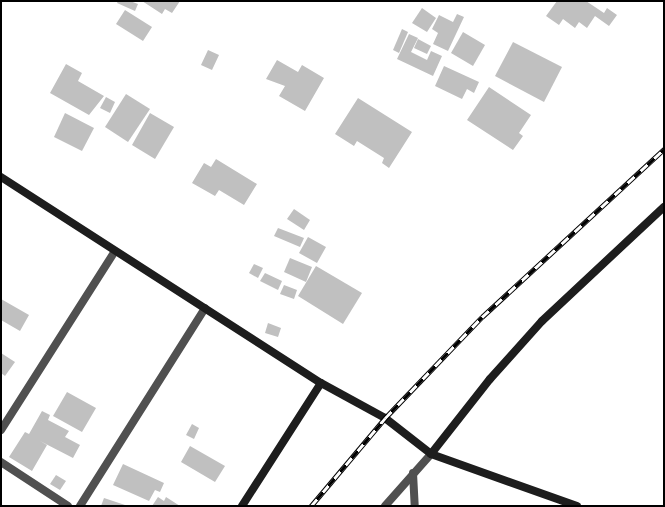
<!DOCTYPE html>
<style>
body{margin:0}
#map{position:relative;width:665px;height:507px;overflow:hidden;background:#fff;font-family:"Noto Sans",sans-serif}
div>[style]{position:absolute}
.building>*{inset:0;background:#c0c0c0}
.street>*{height:8px;margin:-4px;padding:0 4px;transform-origin:4px;border-radius:4px;background:#505050}
.secondary>*{height:8px;margin:-4px;padding:0 4px;transform-origin:4px;border-radius:4px;background:#1d1d1d}
.rail>*{height:4.5px;margin-top:-2.25px;transform-origin:0;background:repeating-linear-gradient(90deg,#fff 0 9px,#000 0 18px);box-sizing:border-box;border-block:1px solid #000}
span{translate:-50% -50%;white-space:nowrap;text-align:center;line-height:1.15;-webkit-text-stroke:3px #fff;paint-order:stroke}
.frame{position:absolute;inset:0;border:2px solid #000;pointer-events:none}
</style>
<div id="map">
<div class="building">
<div style="clip-path:polygon(118px 1px,130px 1px,138px 4px,135px 11px,117px 3px)"></div>
<div style="clip-path:polygon(142px 1px,180px 1px,172px 13px,165px 9px,162px 14px)"></div>
<div style="clip-path:polygon(557px 1px,586px 1px,604px 13px,607px 8px,617px 15px,609px 26px,595px 16px,587px 28px,579px 22px,575px 28px,563px 19px,559px 25px,546px 16px)"></div>
<div style="clip-path:polygon(422px 8px,436px 18px,427px 32px,412px 23px)"></div>
<div style="clip-path:polygon(125px 10px,152px 27px,143px 41px,116px 24px)"></div>
<div style="clip-path:polygon(457px 14px,464px 17px,448px 51px,433px 44px,438px 33px,432px 29px,439px 15px,453px 22px)"></div>
<div style="clip-path:polygon(402px 29px,408px 32px,399px 53px,393px 50px)"></div>
<div style="clip-path:polygon(463px 32px,485px 45px,473px 66px,451px 53px)"></div>
<div style="clip-path:polygon(409px 34px,418px 38px,411px 52px,427px 60px,431px 51px,442px 56px,433px 76px,397px 59px)"></div>
<div style="clip-path:polygon(418px 39px,431px 46px,427px 54px,414px 48px)"></div>
<div style="clip-path:polygon(513px 42px,562px 67px,544px 102px,495px 76px)"></div>
<div style="clip-path:polygon(208px 50px,219px 55px,212px 70px,201px 65px)"></div>
<div style="clip-path:polygon(277px 60px,298px 72px,302px 65px,324px 78px,305px 111px,279px 96px,285px 86px,266px 79px)"></div>
<div style="clip-path:polygon(66px 64px,82px 73px,78px 81px,104px 96px,89px 115px,50px 93px)"></div>
<div style="clip-path:polygon(444px 66px,479px 82px,474px 93px,467px 89px,462px 99px,435px 86px)"></div>
<div style="clip-path:polygon(489px 87px,531px 115px,519px 133px,523px 136px,513px 150px,467px 120px)"></div>
<div style="clip-path:polygon(126px 94px,150px 109px,128px 142px,105px 127px)"></div>
<div style="clip-path:polygon(106px 97px,115px 102px,110px 113px,100px 108px)"></div>
<div style="clip-path:polygon(358px 98px,412px 132px,389px 168px,382px 163px,384px 158px,357px 141px,354px 146px,335px 134px)"></div>
<div style="clip-path:polygon(65px 113px,94px 128px,82px 151px,54px 137px)"></div>
<div style="clip-path:polygon(150px 113px,174px 127px,155px 159px,132px 145px)"></div>
<div style="clip-path:polygon(216px 159px,257px 184px,244px 205px,219px 190px,215px 196px,192px 183px,204px 163px,211px 167px)"></div>
<div style="clip-path:polygon(294px 209px,310px 220px,304px 230px,287px 219px)"></div>
<div style="clip-path:polygon(278px 228px,304px 238px,300px 247px,274px 236px)"></div>
<div style="clip-path:polygon(308px 237px,326px 247px,317px 263px,299px 253px)"></div>
<div style="clip-path:polygon(290px 258px,312px 267px,306px 282px,284px 272px)"></div>
<div style="clip-path:polygon(254px 264px,263px 268px,258px 278px,249px 273px)"></div>
<div style="clip-path:polygon(316px 266px,362px 293px,343px 324px,298px 296px)"></div>
<div style="clip-path:polygon(265px 273px,282px 281px,278px 290px,260px 281px)"></div>
<div style="clip-path:polygon(284px 285px,297px 290px,294px 299px,280px 294px)"></div>
<div style="clip-path:polygon(1px 299px,29px 315px,20px 331px,1px 320px)"></div>
<div style="clip-path:polygon(268px 323px,281px 328px,278px 337px,265px 333px)"></div>
<div style="clip-path:polygon(1px 353px,15px 362px,5px 376px,1px 373px)"></div>
<div style="clip-path:polygon(67px 392px,96px 408px,82px 432px,53px 416px)"></div>
<div style="clip-path:polygon(42px 411px,50px 415px,48px 420px,69px 431px,65px 437px,80px 445px,73px 458px,40px 441px,47px 445px,32px 471px,9px 457px,25px 432px,29px 434px)"></div>
<div style="clip-path:polygon(192px 424px,199px 428px,194px 439px,186px 435px)"></div>
<div style="clip-path:polygon(190px 446px,225px 466px,215px 482px,181px 462px)"></div>
<div style="clip-path:polygon(123px 464px,164px 483px,160px 492px,155px 490px,149px 501px,113px 485px)"></div>
<div style="clip-path:polygon(56px 475px,66px 481px,60px 490px,50px 484px)"></div>
<div style="clip-path:polygon(158px 497px,164px 501px,166px 497px,180px 506px,152px 506px)"></div>
<div style="clip-path:polygon(104px 498px,125px 505px,124px 506px,101px 506px)"></div>
</div>
<div class="street">
<div style="left:1px;top:430px;width:212px;rotate:-57.5deg"></div>
<div style="left:1px;top:462px;width:80px;rotate:33.3deg"></div>
<div style="left:413px;top:473px;width:33px;rotate:87deg"></div>
<div style="left:80px;top:506px;width:234px;rotate:-57.7deg"></div>
<div style="left:385px;top:506px;width:69px;rotate:-48.5deg"></div>
</div>
<div class="secondary">
<div style="left:1px;top:177px;width:381px;rotate:32.8deg"></div>
<div style="left:321px;top:383px;width:73px;rotate:28.7deg"></div>
<div style="left:385px;top:418px;width:58px;rotate:38deg"></div>
<div style="left:431px;top:454px;width:155px;rotate:19.6deg"></div>
<div style="left:431px;top:454px;width:95px;rotate:-51.8deg"></div>
<div style="left:490px;top:379px;width:78px;rotate:-48.1deg"></div>
<div style="left:542px;top:321px;width:167px;rotate:-43.1deg"></div>
<div style="left:242px;top:506px;width:146px;rotate:-57.3deg"></div>
</div>
<div class="rail">
<div style="left:311px;top:506px;width:115px;rotate:-49.9deg"></div>
<div style="left:385px;top:418px;width:140px;rotate:-46.2deg"></div>
<div style="left:482px;top:317px;width:248px;rotate:-42.7deg"></div>
</div>
<div class="frame"></div>
</div>
